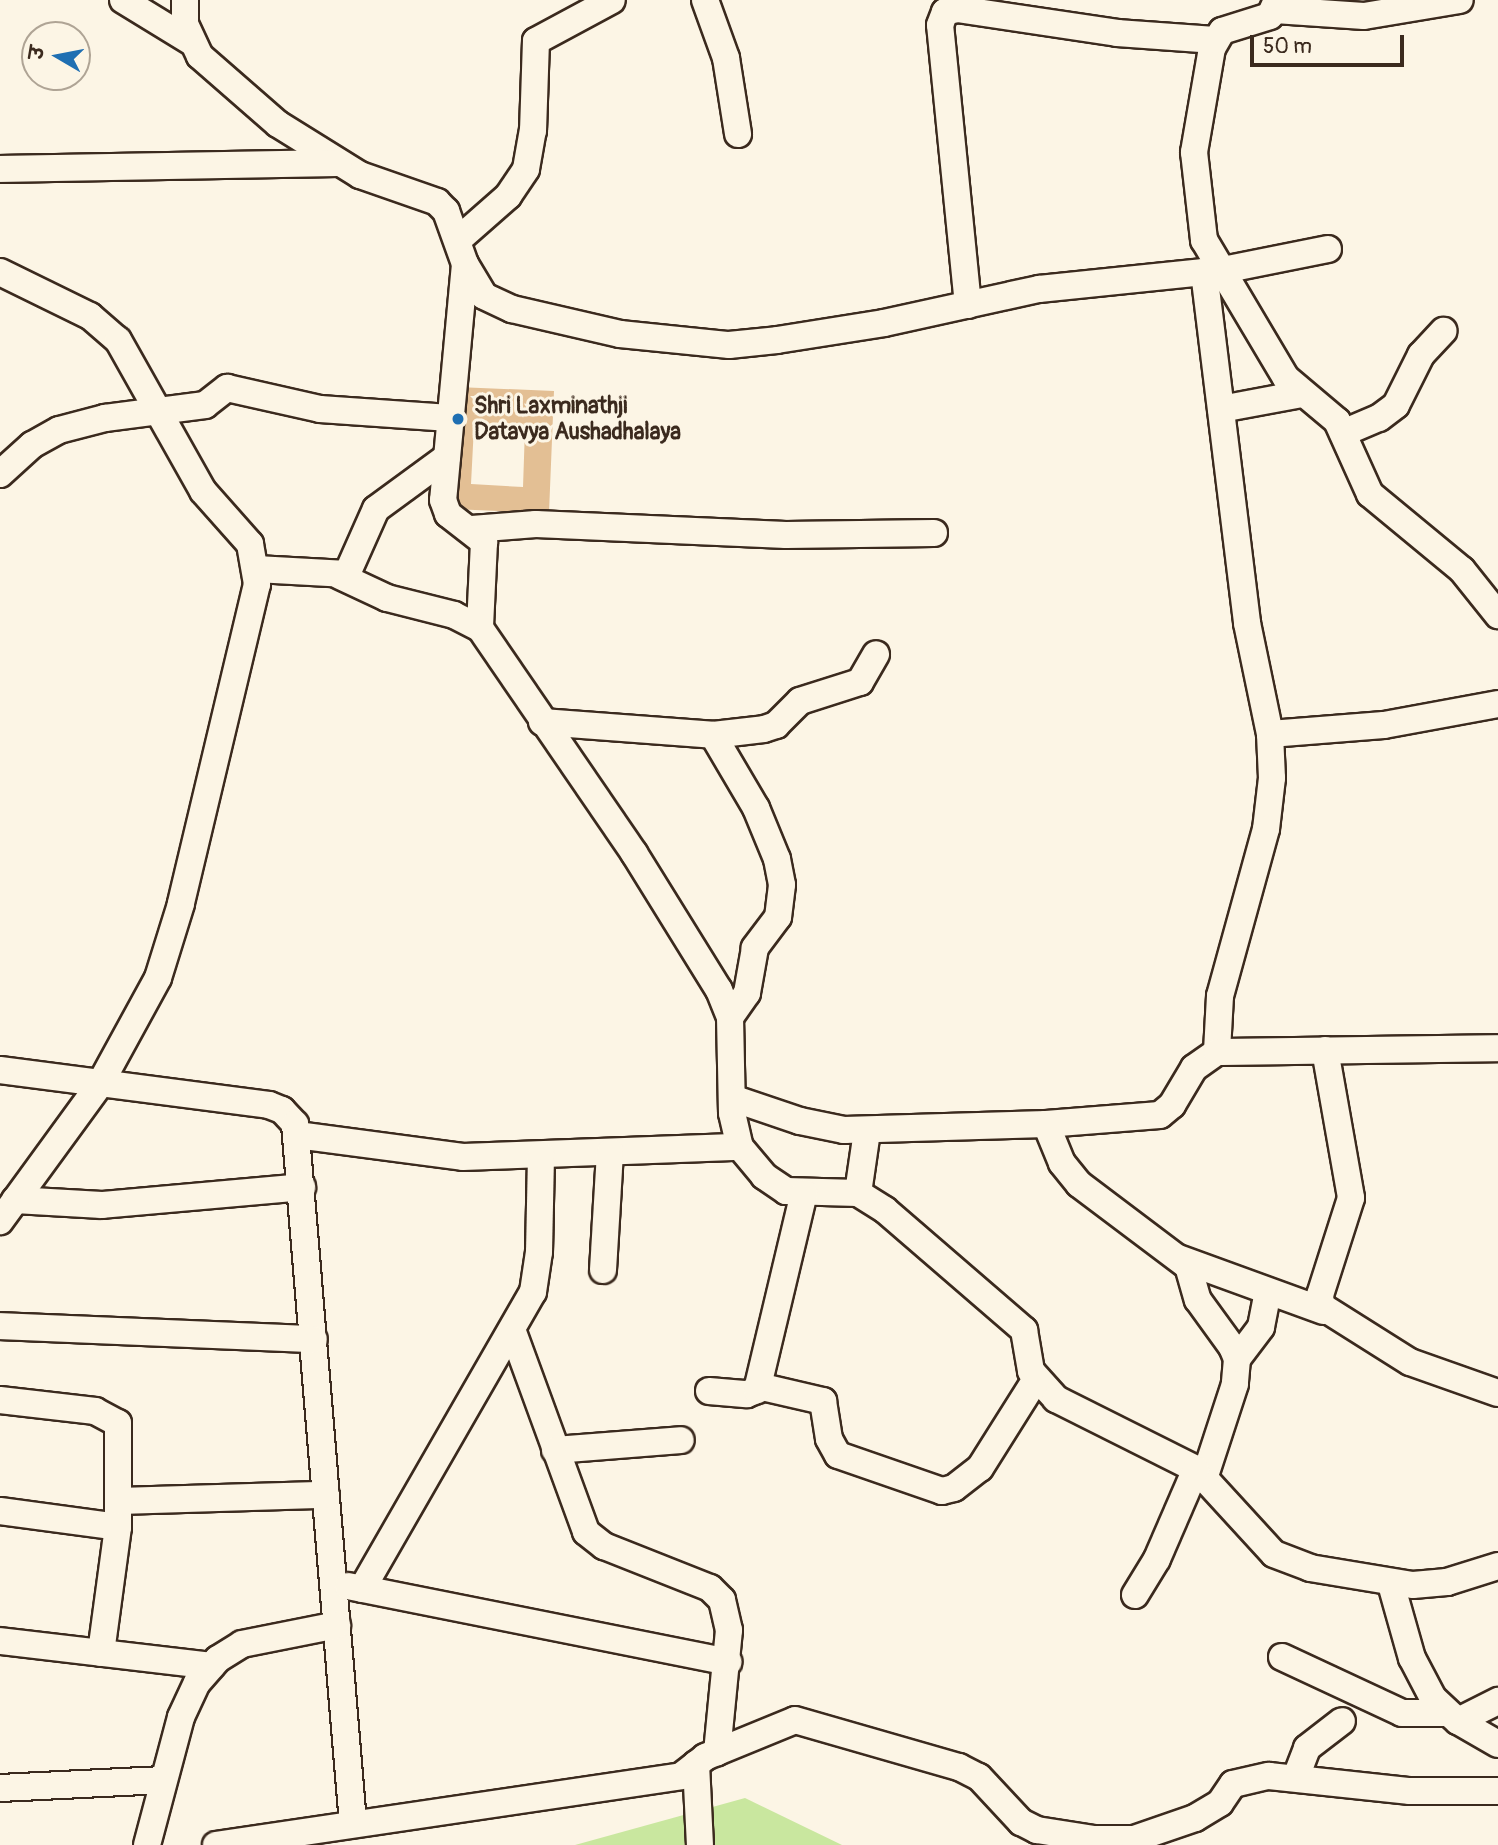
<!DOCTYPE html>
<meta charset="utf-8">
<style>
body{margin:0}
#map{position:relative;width:1498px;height:1845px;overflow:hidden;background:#fcf5e5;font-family:Pangolin,"Playpen Sans Deva",sans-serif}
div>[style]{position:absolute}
.green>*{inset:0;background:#c9e79f}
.building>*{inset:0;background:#e3bf94}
.roads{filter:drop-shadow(2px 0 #3b2a1e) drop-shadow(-2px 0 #3b2a1e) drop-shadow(0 2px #3b2a1e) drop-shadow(0 -2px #3b2a1e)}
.minor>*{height:26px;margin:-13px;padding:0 13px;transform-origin:13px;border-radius:13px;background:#fcf5e5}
.dots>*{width:19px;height:19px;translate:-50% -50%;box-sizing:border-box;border:4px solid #fcf5e5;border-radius:50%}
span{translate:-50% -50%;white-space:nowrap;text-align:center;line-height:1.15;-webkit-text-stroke:6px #fcf5e5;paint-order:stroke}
.poi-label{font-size:23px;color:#3b2a1e;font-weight:700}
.left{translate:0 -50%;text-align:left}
.north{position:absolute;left:21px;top:21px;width:70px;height:70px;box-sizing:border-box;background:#fcf5e5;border:2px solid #afa495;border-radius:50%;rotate:280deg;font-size:19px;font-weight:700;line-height:28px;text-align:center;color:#3b2a1e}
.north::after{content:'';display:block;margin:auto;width:24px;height:32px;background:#1f6fb2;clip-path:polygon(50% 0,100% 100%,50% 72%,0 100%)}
.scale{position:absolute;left:1250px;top:35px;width:154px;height:32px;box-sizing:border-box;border:4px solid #3b2a1e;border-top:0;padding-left:9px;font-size:21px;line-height:24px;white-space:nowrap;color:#3b2a1e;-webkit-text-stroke:5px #fcf5e5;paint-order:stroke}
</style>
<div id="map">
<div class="green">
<div style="clip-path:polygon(745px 1798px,842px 1845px,575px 1845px)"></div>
</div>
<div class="building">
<div style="clip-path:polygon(evenodd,457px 387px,554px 391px,549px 513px,452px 509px,457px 387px,474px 426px,525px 428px,523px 487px,471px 484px,474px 426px)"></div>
</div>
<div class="roads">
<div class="minor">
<div style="left:123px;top:0;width:79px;rotate:31.5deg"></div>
<div style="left:185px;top:0;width:24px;rotate:90deg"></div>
<div style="left:185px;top:24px;width:35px;rotate:65deg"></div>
<div style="left:200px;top:56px;width:103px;rotate:41.1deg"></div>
<div style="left:278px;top:124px;width:97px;rotate:31.9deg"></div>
<div style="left:360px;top:175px;width:82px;rotate:19.3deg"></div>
<div style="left:437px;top:202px;width:13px;rotate:45deg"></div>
<div style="left:446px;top:211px;width:56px;rotate:70.3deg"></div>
<div style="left:465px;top:264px;width:37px;rotate:59deg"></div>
<div style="left:484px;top:296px;width:31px;rotate:25deg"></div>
<div style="left:512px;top:309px;width:111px;rotate:13deg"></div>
<div style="left:620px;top:334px;width:110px;rotate:5.8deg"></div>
<div style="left:729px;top:345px;width:48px;rotate:-5.9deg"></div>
<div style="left:777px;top:340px;width:108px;rotate:-9deg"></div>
<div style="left:884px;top:323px;width:159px;rotate:-12.4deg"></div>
<div style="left:1039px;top:289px;width:185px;rotate:-5.9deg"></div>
<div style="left:1223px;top:270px;width:107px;rotate:-11.3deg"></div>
<div style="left:705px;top:0;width:62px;rotate:70.1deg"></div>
<div style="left:726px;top:58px;width:77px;rotate:81deg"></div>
<div style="left:1277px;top:0;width:17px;rotate:114deg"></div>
<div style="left:1270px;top:16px;width:50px;rotate:162.6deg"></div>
<div style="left:1222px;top:31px;width:20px;rotate:120deg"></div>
<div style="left:1212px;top:48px;width:106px;rotate:99.8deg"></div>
<div style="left:1194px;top:152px;width:89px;rotate:83.5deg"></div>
<div style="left:1204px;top:240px;width:161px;rotate:59.3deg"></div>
<div style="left:1286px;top:378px;width:67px;rotate:40.1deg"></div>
<div style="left:1337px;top:421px;width:80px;rotate:65.7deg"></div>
<div style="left:1370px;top:494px;width:119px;rotate:39.6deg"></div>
<div style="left:1462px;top:570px;width:58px;rotate:51.3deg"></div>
<div style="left:1275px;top:10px;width:89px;rotate:3.9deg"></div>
<div style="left:1364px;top:16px;width:97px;rotate:-9.5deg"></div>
<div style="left:0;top:169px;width:339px;rotate:-1deg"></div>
<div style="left:458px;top:240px;width:67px;rotate:-41.3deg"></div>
<div style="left:508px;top:196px;width:32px;rotate:-56deg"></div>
<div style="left:526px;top:169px;width:39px;rotate:-80deg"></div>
<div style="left:533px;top:131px;width:90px;rotate:-88.1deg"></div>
<div style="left:536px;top:41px;width:86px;rotate:-28.3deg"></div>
<div style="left:465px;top:264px;width:237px;rotate:95.3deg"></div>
<div style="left:443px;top:500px;width:15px;rotate:70deg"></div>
<div style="left:448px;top:514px;width:46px;rotate:37.9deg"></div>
<div style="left:484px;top:542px;width:86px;rotate:92.7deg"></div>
<div style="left:480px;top:628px;width:273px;rotate:55.6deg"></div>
<div style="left:634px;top:853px;width:161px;rotate:58.2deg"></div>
<div style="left:719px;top:990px;width:29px;rotate:68deg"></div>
<div style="left:730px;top:1017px;width:96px;rotate:88.8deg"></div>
<div style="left:732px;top:1113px;width:35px;rotate:77deg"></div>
<div style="left:740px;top:1147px;width:38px;rotate:50deg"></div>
<div style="left:764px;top:1176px;width:27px;rotate:34deg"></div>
<div style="left:786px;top:1191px;width:72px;rotate:1.6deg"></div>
<div style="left:858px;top:1193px;width:32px;rotate:32deg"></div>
<div style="left:885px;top:1210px;width:184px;rotate:40.8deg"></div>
<div style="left:1024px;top:1330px;width:42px;rotate:80.3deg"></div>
<div style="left:1031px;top:1371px;width:38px;rotate:48deg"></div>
<div style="left:1056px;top:1399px;width:157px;rotate:26.6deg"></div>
<div style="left:1196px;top:1469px;width:115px;rotate:47.5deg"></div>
<div style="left:1274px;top:1554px;width:39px;rotate:21deg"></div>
<div style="left:1310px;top:1568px;width:104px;rotate:9.4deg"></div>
<div style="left:1413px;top:1585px;width:34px;rotate:-5deg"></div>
<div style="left:1447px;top:1582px;width:53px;rotate:-17.4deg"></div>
<div style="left:0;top:272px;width:100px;rotate:26.1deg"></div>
<div style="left:90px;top:316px;width:37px;rotate:41deg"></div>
<div style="left:118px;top:340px;width:173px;rotate:60.6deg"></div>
<div style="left:203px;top:491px;width:71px;rotate:48.4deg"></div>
<div style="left:250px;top:544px;width:41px;rotate:80.1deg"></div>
<div style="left:257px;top:584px;width:329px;rotate:103.4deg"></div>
<div style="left:181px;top:904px;width:77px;rotate:107.3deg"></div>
<div style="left:158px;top:978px;width:121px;rotate:118.7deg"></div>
<div style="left:100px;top:1084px;width:170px;rotate:126.1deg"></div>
<div style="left:1204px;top:272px;width:354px;rotate:83deg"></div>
<div style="left:1247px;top:623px;width:113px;rotate:78.3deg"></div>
<div style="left:1270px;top:734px;width:44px;rotate:87.4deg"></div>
<div style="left:1272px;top:778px;width:51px;rotate:96.7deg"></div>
<div style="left:1266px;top:829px;width:173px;rotate:105.4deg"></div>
<div style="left:1220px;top:996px;width:56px;rotate:93.1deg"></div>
<div style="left:968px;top:305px;width:281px;rotate:-95.7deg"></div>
<div style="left:940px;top:25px;width:14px;rotate:-69deg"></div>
<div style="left:945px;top:12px;width:12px;rotate:-14deg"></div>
<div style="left:957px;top:9px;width:162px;rotate:8.5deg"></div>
<div style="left:1117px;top:33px;width:98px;rotate:4.1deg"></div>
<div style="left:1221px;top:409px;width:81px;rotate:-10.6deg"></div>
<div style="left:1343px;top:433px;width:39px;rotate:-23deg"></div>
<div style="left:1379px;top:418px;width:21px;rotate:-37deg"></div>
<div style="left:1396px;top:405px;width:56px;rotate:-63.4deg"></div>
<div style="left:1421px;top:355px;width:33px;rotate:-47deg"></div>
<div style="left:0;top:474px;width:43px;rotate:-42.2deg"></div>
<div style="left:32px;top:445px;width:31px;rotate:-29deg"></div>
<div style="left:59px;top:430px;width:48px;rotate:-14.6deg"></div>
<div style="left:105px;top:418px;width:101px;rotate:-7.4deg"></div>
<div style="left:205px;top:405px;width:28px;rotate:-38deg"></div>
<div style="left:227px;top:388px;width:95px;rotate:12.7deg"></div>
<div style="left:320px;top:409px;width:130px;rotate:4deg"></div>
<div style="left:472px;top:529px;width:64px;rotate:-4.5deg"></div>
<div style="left:536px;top:524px;width:250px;rotate:2.5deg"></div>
<div style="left:786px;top:535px;width:148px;rotate:-0.8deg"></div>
<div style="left:256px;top:569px;width:91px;rotate:3.1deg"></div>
<div style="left:347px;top:574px;width:71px;rotate:-66deg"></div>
<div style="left:376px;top:509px;width:88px;rotate:-36.2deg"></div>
<div style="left:340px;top:576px;width:52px;rotate:25.1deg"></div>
<div style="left:387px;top:598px;width:69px;rotate:14.2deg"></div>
<div style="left:454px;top:615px;width:29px;rotate:27deg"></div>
<div style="left:542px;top:722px;width:171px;rotate:4.3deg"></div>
<div style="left:713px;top:735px;width:51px;rotate:-6.7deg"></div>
<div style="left:764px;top:729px;width:13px;rotate:-18deg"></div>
<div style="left:776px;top:725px;width:34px;rotate:-45deg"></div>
<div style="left:800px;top:701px;width:63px;rotate:-17.6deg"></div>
<div style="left:860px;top:682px;width:32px;rotate:-60deg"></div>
<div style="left:1270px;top:734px;width:114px;rotate:-4.5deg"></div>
<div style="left:1384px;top:725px;width:116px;rotate:-10.4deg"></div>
<div style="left:713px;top:735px;width:85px;rotate:59.5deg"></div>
<div style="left:756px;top:808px;width:55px;rotate:67.6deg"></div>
<div style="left:777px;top:859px;width:26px;rotate:79deg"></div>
<div style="left:782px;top:885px;width:32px;rotate:97deg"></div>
<div style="left:778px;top:917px;width:39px;rotate:127deg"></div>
<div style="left:755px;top:948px;width:46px;rotate:100.1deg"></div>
<div style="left:747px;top:993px;width:29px;rotate:125deg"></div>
<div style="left:1325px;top:1050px;width:150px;rotate:80deg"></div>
<div style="left:1351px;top:1198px;width:102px;rotate:107.7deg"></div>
<div style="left:1320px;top:1295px;width:11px;rotate:85deg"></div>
<div style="left:1321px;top:1306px;width:105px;rotate:32.2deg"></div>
<div style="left:1410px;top:1362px;width:93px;rotate:19.4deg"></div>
<div style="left:0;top:1070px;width:271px;rotate:7.4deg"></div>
<div style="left:269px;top:1105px;width:14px;rotate:21deg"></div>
<div style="left:282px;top:1110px;width:19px;rotate:47deg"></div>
<div style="left:295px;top:1124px;width:701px;rotate:85.26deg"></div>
<div style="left:732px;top:1098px;width:72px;rotate:18.7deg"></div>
<div style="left:800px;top:1121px;width:45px;rotate:11.6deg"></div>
<div style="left:844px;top:1130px;width:202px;rotate:-1.7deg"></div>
<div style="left:1046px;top:1124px;width:114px;rotate:-4.5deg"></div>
<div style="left:1160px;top:1115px;width:16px;rotate:-40deg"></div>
<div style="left:1172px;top:1105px;width:43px;rotate:-59.3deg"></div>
<div style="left:1194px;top:1068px;width:28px;rotate:-35deg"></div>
<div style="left:1217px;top:1052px;width:281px;rotate:-0.8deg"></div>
<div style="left:1046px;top:1124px;width:42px;rotate:67.7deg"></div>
<div style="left:1062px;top:1163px;width:27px;rotate:51deg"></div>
<div style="left:1079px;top:1184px;width:136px;rotate:37deg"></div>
<div style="left:1188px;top:1266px;width:35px;rotate:74deg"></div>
<div style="left:1198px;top:1300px;width:58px;rotate:54.1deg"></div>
<div style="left:1232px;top:1347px;width:13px;rotate:67deg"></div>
<div style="left:1237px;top:1359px;width:25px;rotate:95deg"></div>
<div style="left:1235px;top:1384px;width:97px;rotate:108.1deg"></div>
<div style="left:297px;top:1135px;width:167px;rotate:7.5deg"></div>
<div style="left:463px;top:1157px;width:277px;rotate:-2.1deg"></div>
<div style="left:858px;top:1193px;width:63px;rotate:-81.7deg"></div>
<div style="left:15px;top:1200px;width:87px;rotate:3.3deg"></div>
<div style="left:102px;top:1205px;width:201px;rotate:-5.1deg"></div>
<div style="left:1178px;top:1258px;width:155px;rotate:20deg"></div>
<div style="left:603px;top:1270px;width:118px;rotate:-86.6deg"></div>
<div style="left:0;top:1326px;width:314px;rotate:2.4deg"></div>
<div style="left:513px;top:1332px;width:213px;rotate:69.9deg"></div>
<div style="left:586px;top:1532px;width:23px;rotate:38deg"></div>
<div style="left:604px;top:1546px;width:114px;rotate:21.6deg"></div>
<div style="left:710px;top:1588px;width:17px;rotate:45deg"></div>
<div style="left:722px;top:1600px;width:31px;rotate:77deg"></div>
<div style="left:729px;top:1630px;width:123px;rotate:95.6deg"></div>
<div style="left:1237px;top:1359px;width:40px;rotate:-53deg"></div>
<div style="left:1261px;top:1327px;width:36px;rotate:-79deg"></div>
<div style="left:758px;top:1386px;width:67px;rotate:13deg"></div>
<div style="left:823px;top:1401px;width:38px;rotate:81deg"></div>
<div style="left:829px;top:1439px;width:18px;rotate:61deg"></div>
<div style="left:838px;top:1455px;width:110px;rotate:19.1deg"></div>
<div style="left:942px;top:1491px;width:12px;rotate:-14deg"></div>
<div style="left:954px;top:1488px;width:33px;rotate:-38deg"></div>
<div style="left:980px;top:1468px;width:105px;rotate:-57.8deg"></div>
<div style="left:709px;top:1391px;width:38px;rotate:5deg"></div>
<div style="left:747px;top:1394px;width:11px;rotate:-22deg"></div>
<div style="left:757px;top:1390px;width:203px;rotate:-76.6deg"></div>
<div style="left:0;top:1400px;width:96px;rotate:6.6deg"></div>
<div style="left:95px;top:1411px;width:26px;rotate:28deg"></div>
<div style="left:118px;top:1423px;width:104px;rotate:90deg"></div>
<div style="left:118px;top:1527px;width:127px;rotate:97.7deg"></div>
<div style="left:555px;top:1450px;width:126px;rotate:-4.5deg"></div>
<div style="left:119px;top:1501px;width:207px;rotate:-1.7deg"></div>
<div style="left:0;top:1511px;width:119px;rotate:7.7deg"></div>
<div style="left:1391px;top:1584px;width:77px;rotate:74.2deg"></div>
<div style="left:1412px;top:1658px;width:45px;rotate:62.3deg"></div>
<div style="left:1433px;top:1698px;width:34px;rotate:43deg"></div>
<div style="left:1458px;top:1721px;width:46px;rotate:29.9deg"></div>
<div style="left:348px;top:1586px;width:388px;rotate:11.3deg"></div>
<div style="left:362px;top:1589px;width:343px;rotate:-60.1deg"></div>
<div style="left:533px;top:1292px;width:40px;rotate:-81.5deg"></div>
<div style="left:539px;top:1252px;width:97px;rotate:-88.8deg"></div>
<div style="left:1135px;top:1595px;width:42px;rotate:-58.6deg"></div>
<div style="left:1157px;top:1559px;width:98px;rotate:-66.6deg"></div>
<div style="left:0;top:1641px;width:213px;rotate:6.7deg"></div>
<div style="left:1282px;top:1657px;width:132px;rotate:25deg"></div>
<div style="left:1402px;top:1713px;width:45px"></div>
<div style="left:1458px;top:1721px;width:45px;rotate:-26.6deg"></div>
<div style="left:696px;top:1764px;width:81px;rotate:87.2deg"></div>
<div style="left:1296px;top:1777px;width:31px;rotate:-69deg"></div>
<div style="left:1307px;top:1748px;width:44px;rotate:-37.6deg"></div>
<div style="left:0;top:1788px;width:163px;rotate:-2.8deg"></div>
<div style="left:147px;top:1845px;width:132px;rotate:-75.1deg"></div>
<div style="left:181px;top:1717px;width:38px;rotate:-65deg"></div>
<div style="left:197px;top:1683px;width:32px;rotate:-49deg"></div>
<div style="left:218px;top:1659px;width:28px;rotate:-32deg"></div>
<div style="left:242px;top:1644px;width:97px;rotate:-11.3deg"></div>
<div style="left:216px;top:1845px;width:470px;rotate:-8.4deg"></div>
<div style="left:681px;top:1776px;width:31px;rotate:-38deg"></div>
<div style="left:705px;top:1757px;width:97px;rotate:-22.3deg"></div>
<div style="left:795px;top:1720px;width:171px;rotate:16deg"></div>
<div style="left:959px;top:1767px;width:22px;rotate:27deg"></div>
<div style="left:979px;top:1777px;width:62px;rotate:47deg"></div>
<div style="left:1021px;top:1822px;width:18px;rotate:27deg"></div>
<div style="left:1037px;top:1830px;width:58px;rotate:9deg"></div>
<div style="left:1094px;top:1839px;width:40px"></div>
<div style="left:1134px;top:1839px;width:65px;rotate:-19deg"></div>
<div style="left:1195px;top:1818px;width:29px;rotate:-31deg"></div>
<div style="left:1220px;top:1803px;width:23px;rotate:-56deg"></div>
<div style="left:1233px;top:1784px;width:37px;rotate:-13deg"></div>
<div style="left:1269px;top:1776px;width:142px;rotate:6.1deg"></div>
<div style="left:1410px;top:1791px;width:88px"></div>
</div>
</div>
<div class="dots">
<div style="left:458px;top:419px;background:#1f6fb2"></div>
</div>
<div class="poi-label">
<span class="left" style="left:474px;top:419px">Shri Laxminathji<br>Datavya Aushadhalaya</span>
</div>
<div class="north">उ</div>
<div class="scale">50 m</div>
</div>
